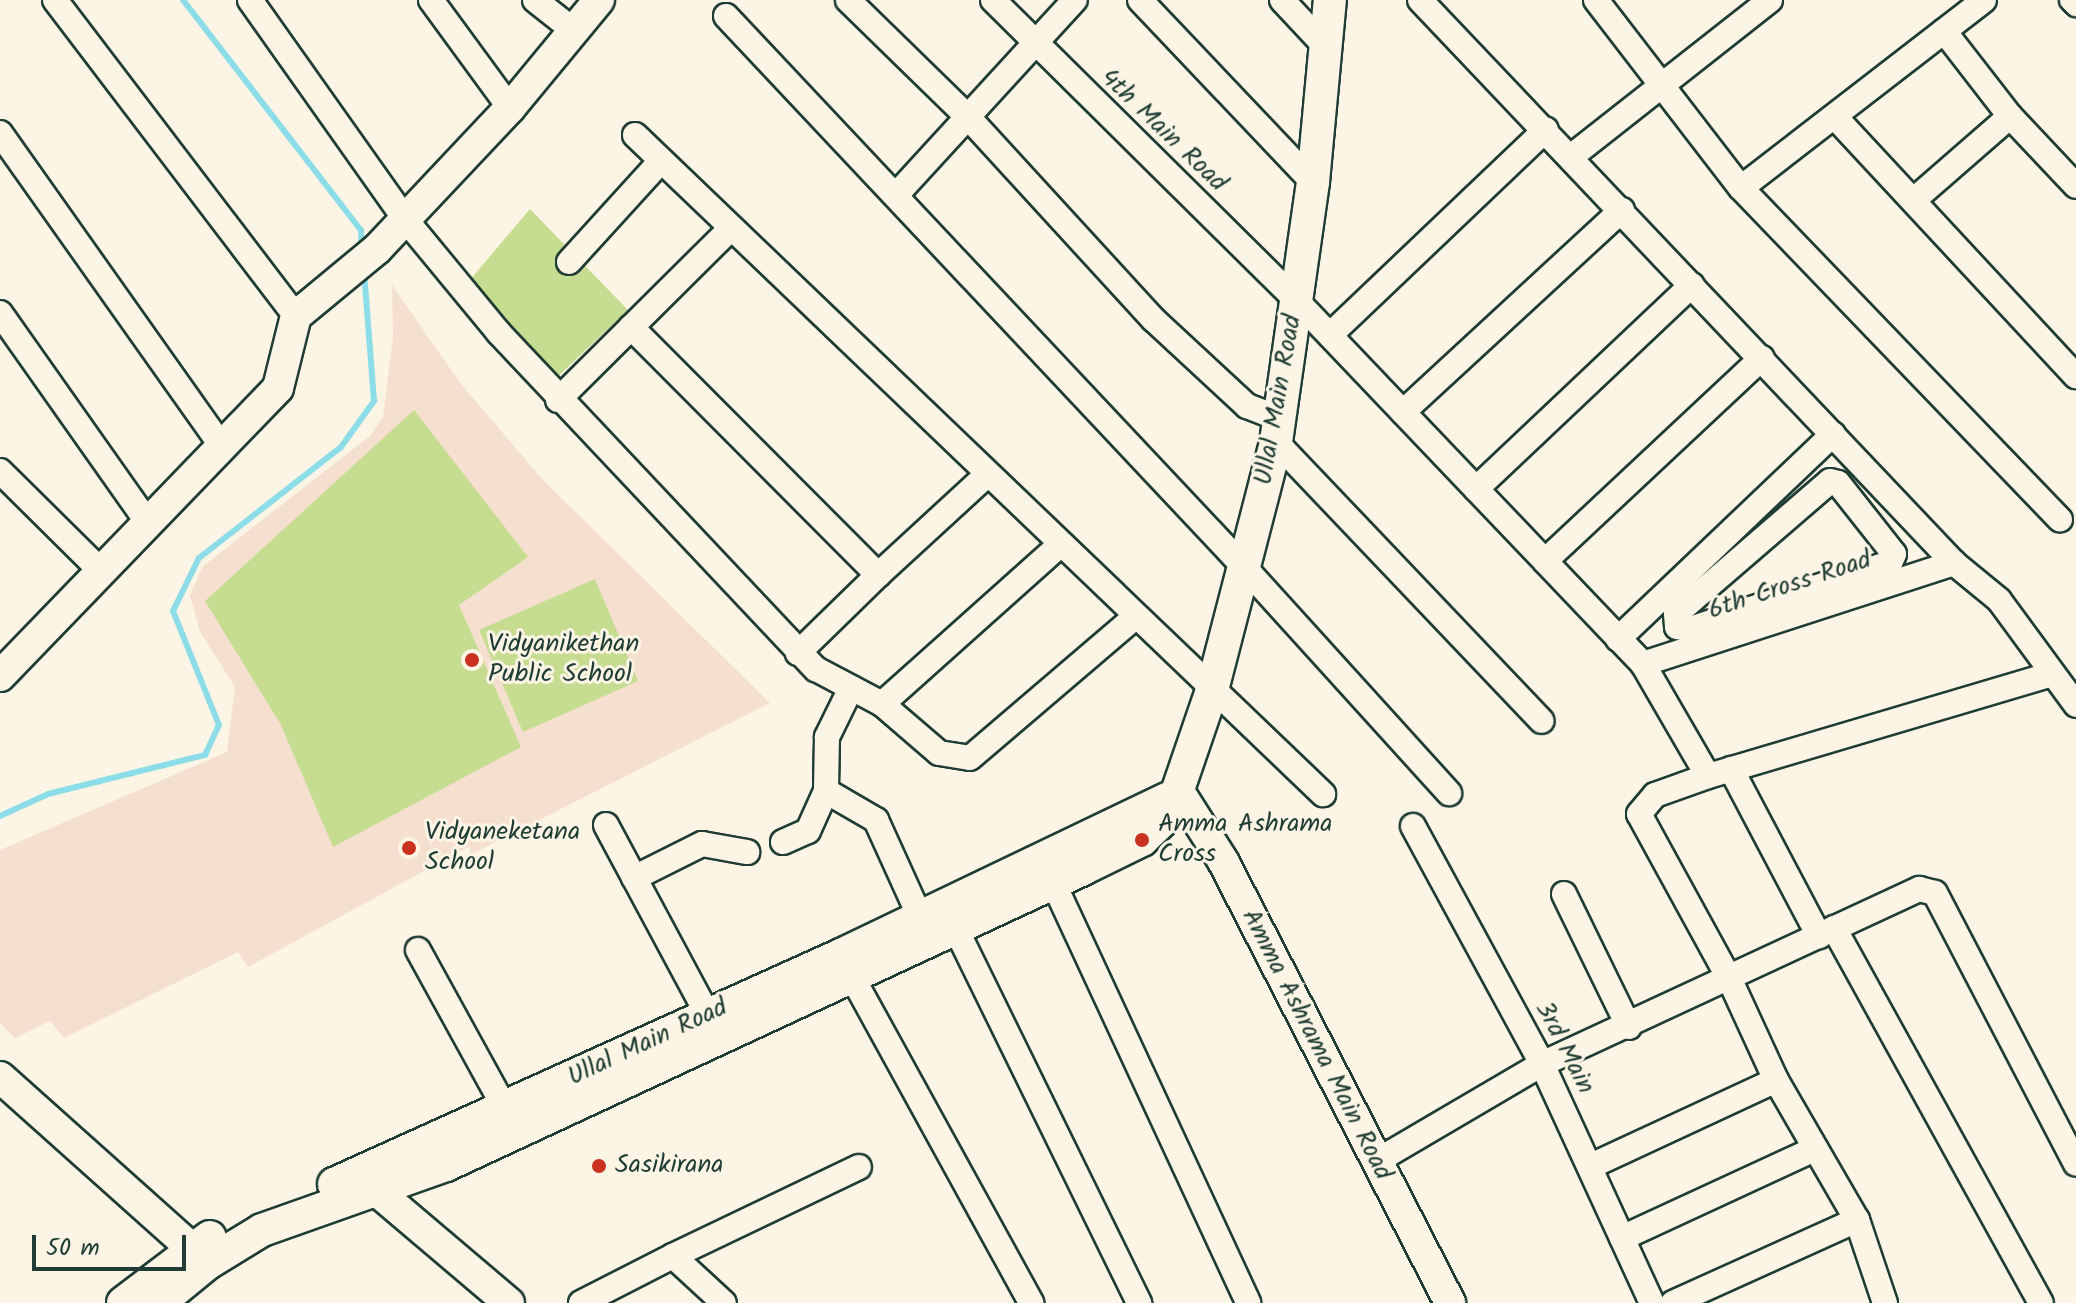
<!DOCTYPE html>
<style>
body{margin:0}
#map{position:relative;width:2076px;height:1303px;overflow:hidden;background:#fcf5e5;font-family:Kalam,sans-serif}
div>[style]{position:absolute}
.built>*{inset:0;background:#f5e0cf}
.green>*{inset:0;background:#c6dc91}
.stream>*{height:6px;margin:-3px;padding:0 3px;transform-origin:3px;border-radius:3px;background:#8ddde9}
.roads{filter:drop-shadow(2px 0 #1f3d34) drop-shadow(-2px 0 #1f3d34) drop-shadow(0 2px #1f3d34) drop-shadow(0 -2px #1f3d34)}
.minor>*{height:24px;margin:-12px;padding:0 12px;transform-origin:12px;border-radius:12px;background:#fcf5e5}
.tertiary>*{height:30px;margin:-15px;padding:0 15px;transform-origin:15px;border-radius:15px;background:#fcf5e5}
.secondary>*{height:32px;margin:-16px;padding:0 16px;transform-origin:16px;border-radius:16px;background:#fcf5e5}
.dots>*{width:22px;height:22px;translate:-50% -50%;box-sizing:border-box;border:4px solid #fcf5e5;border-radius:50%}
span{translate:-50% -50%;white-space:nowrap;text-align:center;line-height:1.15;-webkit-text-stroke:6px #fcf5e5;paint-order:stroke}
.street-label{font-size:26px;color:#1f3d34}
.poi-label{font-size:26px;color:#1f3d34}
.left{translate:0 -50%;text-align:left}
.scale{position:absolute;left:32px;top:1235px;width:154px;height:36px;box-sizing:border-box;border:4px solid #1f3d34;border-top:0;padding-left:10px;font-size:24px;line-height:28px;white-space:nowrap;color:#1f3d34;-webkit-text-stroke:6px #fcf5e5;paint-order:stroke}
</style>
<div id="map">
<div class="built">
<div style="clip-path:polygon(392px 285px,461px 384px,542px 479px,770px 703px,470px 855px,470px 846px,248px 967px,238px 952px,64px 1038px,50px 1021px,15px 1038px,0 1023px,0 850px,227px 752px,235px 687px,200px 632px,190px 595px,203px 566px,370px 436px,383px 417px,393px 337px)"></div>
</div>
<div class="green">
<div style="clip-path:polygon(530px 209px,628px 310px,552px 382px,469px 281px)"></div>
<div style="clip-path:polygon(414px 410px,528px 557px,459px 605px,521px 747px,333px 847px,281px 725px,205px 601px)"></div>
<div style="clip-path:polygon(595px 579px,638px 681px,523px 732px,479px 630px)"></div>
</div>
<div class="stream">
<div style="left:183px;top:0;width:291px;rotate:52.3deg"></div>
<div style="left:361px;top:230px;width:18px;rotate:87deg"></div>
<div style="left:0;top:816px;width:53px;rotate:-24.6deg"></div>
<div style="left:48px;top:794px;width:162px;rotate:-14deg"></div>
<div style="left:205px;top:755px;width:33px;rotate:-65deg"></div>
<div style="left:219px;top:725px;width:123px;rotate:-112deg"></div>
<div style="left:173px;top:611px;width:59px;rotate:-63.9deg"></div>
<div style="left:199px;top:558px;width:180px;rotate:-38deg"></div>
<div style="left:341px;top:447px;width:57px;rotate:-54.3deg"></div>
<div style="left:374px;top:401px;width:130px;rotate:-94.4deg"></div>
</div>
<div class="roads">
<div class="minor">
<div style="left:55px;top:0;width:397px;rotate:52.7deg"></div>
<div style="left:250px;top:0;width:268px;rotate:54.7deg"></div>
<div style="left:405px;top:219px;width:148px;rotate:50.5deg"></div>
<div style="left:499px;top:333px;width:462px;rotate:46.7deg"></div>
<div style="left:816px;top:669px;width:75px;rotate:27.9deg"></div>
<div style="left:882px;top:704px;width:75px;rotate:40.7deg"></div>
<div style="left:939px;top:753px;width:31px;rotate:9deg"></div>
<div style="left:970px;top:758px;width:218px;rotate:-40.5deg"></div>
<div style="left:431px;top:0;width:134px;rotate:53.8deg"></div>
<div style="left:535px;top:0;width:48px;rotate:38.3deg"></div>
<div style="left:848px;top:0;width:166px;rotate:44.3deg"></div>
<div style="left:967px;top:116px;width:275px;rotate:47.5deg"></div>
<div style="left:1153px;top:319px;width:128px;rotate:42.8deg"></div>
<div style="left:1247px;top:406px;width:34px;rotate:21deg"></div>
<div style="left:993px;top:0;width:428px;rotate:44.7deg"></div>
<div style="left:1297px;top:301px;width:501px;rotate:46.37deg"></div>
<div style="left:1643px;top:664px;width:129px;rotate:59.9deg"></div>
<div style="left:1140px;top:0;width:251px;rotate:46.5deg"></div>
<div style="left:1282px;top:0;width:64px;rotate:46.9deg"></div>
<div style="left:1420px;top:0;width:776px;rotate:46.51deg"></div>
<div style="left:1954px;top:563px;width:58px;rotate:39.4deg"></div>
<div style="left:1999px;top:600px;width:130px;rotate:53.7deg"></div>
<div style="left:1596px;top:0;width:237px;rotate:52.4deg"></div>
<div style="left:1741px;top:188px;width:307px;rotate:-37.7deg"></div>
<div style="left:2072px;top:0;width:6px;rotate:45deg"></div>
<div style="left:726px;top:16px;width:758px;rotate:46.76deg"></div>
<div style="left:1245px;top:568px;width:304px;rotate:47.8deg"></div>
<div style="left:1944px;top:31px;width:108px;rotate:52.2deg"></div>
<div style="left:2010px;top:116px;width:96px;rotate:46.7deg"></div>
<div style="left:1835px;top:117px;width:354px;rotate:47.1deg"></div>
<div style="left:0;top:133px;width:384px;rotate:54.7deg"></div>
<div style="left:635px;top:135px;width:953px;rotate:43.77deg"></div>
<div style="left:1572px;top:156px;width:252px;rotate:-38.2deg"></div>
<div style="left:1741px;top:188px;width:460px;rotate:46.1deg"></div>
<div style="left:897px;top:194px;width:263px;rotate:-47.5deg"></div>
<div style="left:1915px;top:199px;width:126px;rotate:-41.1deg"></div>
<div style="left:569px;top:262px;width:137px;rotate:-47.7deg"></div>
<div style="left:0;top:313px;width:257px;rotate:54.8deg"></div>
<div style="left:631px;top:327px;width:350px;rotate:45.1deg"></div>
<div style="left:878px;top:575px;width:112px;rotate:135.7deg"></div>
<div style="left:1330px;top:335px;width:298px;rotate:-43.6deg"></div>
<div style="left:558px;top:400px;width:244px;rotate:-44.8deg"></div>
<div style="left:1403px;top:412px;width:298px;rotate:-42.7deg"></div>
<div style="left:1276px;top:442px;width:385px;rotate:46.4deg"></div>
<div style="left:0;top:471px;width:142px;rotate:44.7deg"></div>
<div style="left:1830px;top:481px;width:8px;rotate:14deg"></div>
<div style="left:1838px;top:483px;width:90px;rotate:51.7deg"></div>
<div style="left:1894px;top:554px;width:10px;rotate:114deg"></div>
<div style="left:1890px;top:563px;width:210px;rotate:161.7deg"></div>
<div style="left:1691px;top:629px;width:14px;rotate:-172deg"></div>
<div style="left:1677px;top:627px;width:13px;rotate:-94deg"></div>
<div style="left:1676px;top:614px;width:203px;rotate:-40.8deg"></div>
<div style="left:1476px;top:489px;width:297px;rotate:-43.4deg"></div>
<div style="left:1545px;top:561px;width:297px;rotate:-43.1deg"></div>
<div style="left:878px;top:575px;width:149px;rotate:-42.6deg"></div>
<div style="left:1618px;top:639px;width:297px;rotate:-43.6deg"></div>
<div style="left:1643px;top:664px;width:327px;rotate:-18deg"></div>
<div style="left:851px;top:688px;width:55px;rotate:116.1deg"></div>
<div style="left:827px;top:737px;width:54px;rotate:91.1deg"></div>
<div style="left:826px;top:791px;width:58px;rotate:30.1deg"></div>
<div style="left:876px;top:820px;width:107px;rotate:65.6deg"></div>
<div style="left:882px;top:704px;width:240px;rotate:-41.8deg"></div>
<div style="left:1731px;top:769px;width:189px;rotate:62.2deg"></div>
<div style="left:606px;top:825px;width:216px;rotate:61.8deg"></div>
<div style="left:1413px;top:826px;width:271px;rotate:61.5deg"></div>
<div style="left:1542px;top:1064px;width:263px;rotate:65.3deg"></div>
<div style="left:783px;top:842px;width:27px;rotate:-24deg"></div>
<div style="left:808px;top:831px;width:44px;rotate:-65.8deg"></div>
<div style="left:634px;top:878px;width:76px;rotate:-26.6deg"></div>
<div style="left:702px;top:844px;width:46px;rotate:10.1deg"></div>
<div style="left:1053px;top:882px;width:464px;rotate:65.1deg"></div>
<div style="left:1564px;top:894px;width:148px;rotate:64deg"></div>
<div style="left:955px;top:927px;width:419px;rotate:63.9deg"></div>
<div style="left:1834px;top:928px;width:428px;rotate:61.1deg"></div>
<div style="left:418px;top:950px;width:180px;rotate:61.2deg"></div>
<div style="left:845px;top:964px;width:387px;rotate:61.2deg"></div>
<div style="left:1375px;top:1162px;width:194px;rotate:-30.4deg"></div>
<div style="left:1542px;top:1064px;width:416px;rotate:-24.9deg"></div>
<div style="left:1919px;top:889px;width:16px;rotate:14deg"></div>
<div style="left:1935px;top:893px;width:305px;rotate:62.5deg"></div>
<div style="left:1591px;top:1166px;width:204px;rotate:-24.9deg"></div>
<div style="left:1622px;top:1238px;width:213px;rotate:-24.8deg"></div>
<div style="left:673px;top:1256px;width:206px;rotate:-25.6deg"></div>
<div style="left:581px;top:1303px;width:103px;rotate:-27.1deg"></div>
<div style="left:673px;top:1256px;width:69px;rotate:42.7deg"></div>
<div style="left:1673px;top:1303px;width:202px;rotate:-24.3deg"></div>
<div style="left:1885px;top:1303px;width:88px;rotate:-108.6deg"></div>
<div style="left:1857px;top:1220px;width:162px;rotate:-120.1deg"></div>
<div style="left:1776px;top:1080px;width:110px;rotate:-114.7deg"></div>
<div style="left:1730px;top:980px;width:189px;rotate:-118.7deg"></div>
<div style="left:1639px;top:814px;width:25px;rotate:-50deg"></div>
<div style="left:1655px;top:795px;width:56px;rotate:-19.7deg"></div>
<div style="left:1708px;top:776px;width:356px;rotate:-16.5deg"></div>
</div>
<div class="tertiary">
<div style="left:0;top:676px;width:400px;rotate:-46deg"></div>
<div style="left:278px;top:388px;width:74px;rotate:-76deg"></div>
<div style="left:296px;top:316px;width:105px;rotate:-39.6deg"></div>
<div style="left:377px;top:249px;width:194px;rotate:-46.7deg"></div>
<div style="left:510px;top:108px;width:140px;rotate:-50.5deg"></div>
<div style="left:1178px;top:790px;width:84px;rotate:57.6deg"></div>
<div style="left:1223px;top:861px;width:497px;rotate:62.8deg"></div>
<div style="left:0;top:1077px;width:279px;rotate:41.8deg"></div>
<div style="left:358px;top:1175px;width:198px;rotate:40.3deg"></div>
</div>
<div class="secondary">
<div style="left:334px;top:1184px;width:556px;rotate:-24.31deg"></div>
<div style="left:841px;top:955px;width:361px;rotate:-25.6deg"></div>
<div style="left:123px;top:1303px;width:109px;rotate:-37.2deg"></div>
<div style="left:159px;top:1303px;width:63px;rotate:-39.2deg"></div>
<div style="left:208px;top:1263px;width:63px;rotate:-31.4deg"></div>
<div style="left:262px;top:1230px;width:195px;rotate:-19.5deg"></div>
<div style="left:446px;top:1165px;width:702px;rotate:-24.92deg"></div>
<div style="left:1083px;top:869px;width:66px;rotate:-26.2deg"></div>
<div style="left:1142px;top:840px;width:39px;rotate:-44deg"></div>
<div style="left:1170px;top:813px;width:130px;rotate:-71.1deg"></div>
<div style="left:1212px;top:690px;width:256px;rotate:-75.5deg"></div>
<div style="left:1276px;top:442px;width:263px;rotate:-81.9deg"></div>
<div style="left:1313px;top:182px;width:183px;rotate:-84.7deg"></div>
</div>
</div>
<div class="dots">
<div style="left:472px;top:660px;background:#c8321e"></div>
<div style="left:1142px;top:840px;background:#c8321e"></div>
<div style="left:409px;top:848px;background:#c8321e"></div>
<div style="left:599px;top:1166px;background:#c8321e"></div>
</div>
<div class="street-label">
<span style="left:1163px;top:131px;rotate:44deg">4th Main Road</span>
<span style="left:1279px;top:400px;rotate:-80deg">Ullal Main Road</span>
<span style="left:1790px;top:586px;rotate:-18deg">6th Cross Road</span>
<span style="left:648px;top:1043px;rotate:-25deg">Ullal Main Road</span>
<span style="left:1316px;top:1045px;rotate:63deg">Amma Ashrama Main Road</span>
<span style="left:1564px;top:1048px;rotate:63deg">3rd Main</span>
</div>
<div class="poi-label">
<span class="left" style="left:488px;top:660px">Vidyanikethan<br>Public School</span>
<span class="left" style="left:1158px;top:840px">Amma Ashrama<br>Cross</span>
<span class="left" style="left:425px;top:848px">Vidyaneketana<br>School</span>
<span class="left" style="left:615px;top:1166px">Sasikirana</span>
</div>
<div class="scale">50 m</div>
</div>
